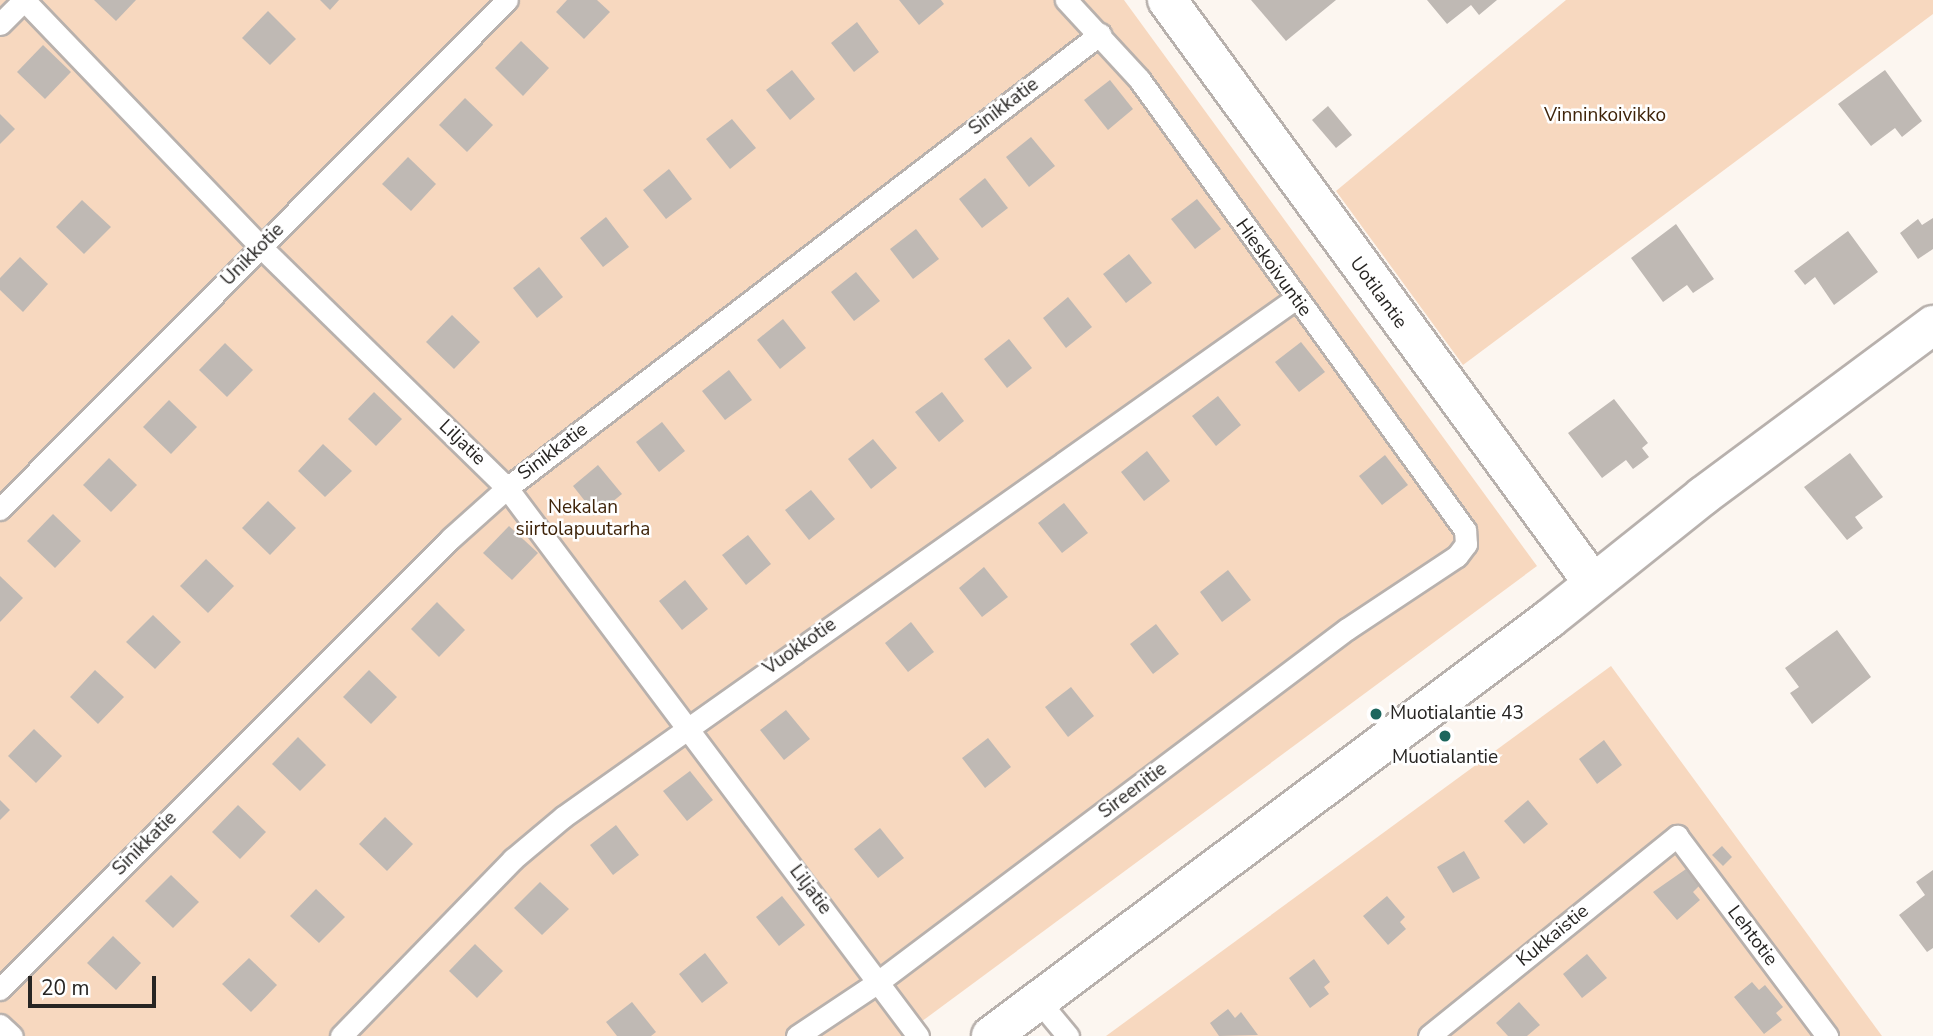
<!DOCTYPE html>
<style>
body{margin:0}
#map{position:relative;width:1933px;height:1036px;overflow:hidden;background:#fcf6f0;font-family:"Nunito Sans",sans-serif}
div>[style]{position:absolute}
.green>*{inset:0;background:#f7d8bf}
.building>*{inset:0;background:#bfb9b4}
.roads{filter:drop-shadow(2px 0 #b8b1ad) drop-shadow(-2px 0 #b8b1ad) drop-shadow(0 2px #b8b1ad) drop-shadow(0 -2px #b8b1ad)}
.service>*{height:21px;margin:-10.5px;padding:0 10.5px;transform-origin:10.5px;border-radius:10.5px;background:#fff}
.minor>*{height:38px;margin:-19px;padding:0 19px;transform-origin:19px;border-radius:19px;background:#fff}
.tertiary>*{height:38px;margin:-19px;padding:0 19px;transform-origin:19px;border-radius:19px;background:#fff}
.dots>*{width:19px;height:19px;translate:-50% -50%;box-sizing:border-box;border:4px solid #fff;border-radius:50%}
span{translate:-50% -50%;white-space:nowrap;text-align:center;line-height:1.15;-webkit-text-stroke:5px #fff;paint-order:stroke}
.street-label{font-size:19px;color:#272523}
.park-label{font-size:19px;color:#3f240a}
.poi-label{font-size:19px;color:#272523}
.left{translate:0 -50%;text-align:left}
.scale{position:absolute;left:28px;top:976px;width:128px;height:32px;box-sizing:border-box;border:4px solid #272523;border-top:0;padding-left:9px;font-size:21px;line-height:24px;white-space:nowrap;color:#272523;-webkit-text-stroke:5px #fff;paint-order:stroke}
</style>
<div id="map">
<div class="green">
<div style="clip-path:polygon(0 0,1124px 0,1537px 566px,902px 1036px,0 1036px)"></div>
<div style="clip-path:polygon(1566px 0,1933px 0,1933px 14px,1463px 365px,1336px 191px)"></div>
<div style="clip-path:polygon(1611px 666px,1882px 1036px,1106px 1036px)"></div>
</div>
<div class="building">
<div style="clip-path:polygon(94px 0,136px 0,116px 21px)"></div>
<div style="clip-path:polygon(320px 0,339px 0,330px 10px)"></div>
<div style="clip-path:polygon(567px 0,597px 0,610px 12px,584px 39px,556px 12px)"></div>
<div style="clip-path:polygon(899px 0,941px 0,944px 4px,919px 25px)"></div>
<div style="clip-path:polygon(1251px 0,1336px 0,1286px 41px)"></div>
<div style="clip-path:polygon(1427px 0,1497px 0,1479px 15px,1471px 5px,1447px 24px)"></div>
<div style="clip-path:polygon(268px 11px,296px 39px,270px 65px,242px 38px)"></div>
<div style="clip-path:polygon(857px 22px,879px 52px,854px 72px,831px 43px)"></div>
<div style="clip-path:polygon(521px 41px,549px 68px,523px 96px,495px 68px)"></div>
<div style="clip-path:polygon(43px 45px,71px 72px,45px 99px,17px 72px)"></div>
<div style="clip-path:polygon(792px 70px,815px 99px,790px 120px,766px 90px)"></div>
<div style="clip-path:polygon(1885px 70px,1922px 121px,1902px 137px,1895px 128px,1871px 146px,1838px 104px)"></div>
<div style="clip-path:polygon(1110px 80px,1133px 109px,1108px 130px,1084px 100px)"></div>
<div style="clip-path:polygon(465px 98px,493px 125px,467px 152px,439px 125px)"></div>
<div style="clip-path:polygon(1328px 106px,1352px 135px,1336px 148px,1312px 120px)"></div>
<div style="clip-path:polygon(0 114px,15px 129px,0 144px)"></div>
<div style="clip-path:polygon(732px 119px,756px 148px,730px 169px,706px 139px)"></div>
<div style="clip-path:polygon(1031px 137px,1055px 166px,1029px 187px,1006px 157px)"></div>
<div style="clip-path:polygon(408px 157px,436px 184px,411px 211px,382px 184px)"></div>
<div style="clip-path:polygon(669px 169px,692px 199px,666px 219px,643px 190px)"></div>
<div style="clip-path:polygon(985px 178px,1008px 208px,982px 228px,959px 199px)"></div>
<div style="clip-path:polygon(1197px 199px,1221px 229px,1195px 249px,1171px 219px)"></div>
<div style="clip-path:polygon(82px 200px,111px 227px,84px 254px,56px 227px)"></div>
<div style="clip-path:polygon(606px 217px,629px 247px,603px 267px,580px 238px)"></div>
<div style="clip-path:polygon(1933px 218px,1933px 249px,1918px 259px,1900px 233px,1918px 219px,1922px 225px)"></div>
<div style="clip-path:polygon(1676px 224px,1714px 279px,1693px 293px,1687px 285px,1663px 302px,1631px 258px)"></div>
<div style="clip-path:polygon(916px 229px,939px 259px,913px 279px,890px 249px)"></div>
<div style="clip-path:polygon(1848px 231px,1878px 272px,1834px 305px,1815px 277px,1805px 285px,1794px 271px)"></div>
<div style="clip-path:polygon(1129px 254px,1152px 283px,1126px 303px,1103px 274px)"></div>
<div style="clip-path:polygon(20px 257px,48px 284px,23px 312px,0 290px,0 278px)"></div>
<div style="clip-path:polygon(539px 267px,563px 297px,537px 318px,513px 288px)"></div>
<div style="clip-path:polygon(856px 272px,880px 301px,854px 321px,831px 292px)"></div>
<div style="clip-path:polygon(1068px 297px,1092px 327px,1066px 348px,1043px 318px)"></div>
<div style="clip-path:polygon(452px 315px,480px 342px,454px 369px,426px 342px)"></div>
<div style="clip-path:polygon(783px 319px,806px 348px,780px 369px,757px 340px)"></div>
<div style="clip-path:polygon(1009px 339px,1032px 368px,1007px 388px,984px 359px)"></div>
<div style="clip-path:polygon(1301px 342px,1325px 372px,1299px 392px,1275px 362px)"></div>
<div style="clip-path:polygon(225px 343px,253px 370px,227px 397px,199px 370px)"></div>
<div style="clip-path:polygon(729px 370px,752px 400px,725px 420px,702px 391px)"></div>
<div style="clip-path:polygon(374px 392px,402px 419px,376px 446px,348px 419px)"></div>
<div style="clip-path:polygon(942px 392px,964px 421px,939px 442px,915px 412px)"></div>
<div style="clip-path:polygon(1218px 396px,1241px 425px,1216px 446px,1192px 416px)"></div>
<div style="clip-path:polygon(1614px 399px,1648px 443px,1642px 448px,1649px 457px,1633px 469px,1626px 460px,1602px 478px,1568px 433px)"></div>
<div style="clip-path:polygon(169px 400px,197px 427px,171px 454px,143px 427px)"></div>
<div style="clip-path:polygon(662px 422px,685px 451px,659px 472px,636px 442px)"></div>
<div style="clip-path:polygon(873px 439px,897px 468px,871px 489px,848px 459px)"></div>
<div style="clip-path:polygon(323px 444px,352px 471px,325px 497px,298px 471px)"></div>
<div style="clip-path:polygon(1147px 451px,1170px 481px,1144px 501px,1121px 472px)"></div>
<div style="clip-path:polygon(1850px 453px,1883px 497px,1855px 517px,1863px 528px,1847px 540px,1804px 487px)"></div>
<div style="clip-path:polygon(1385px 455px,1408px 485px,1382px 505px,1359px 476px)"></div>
<div style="clip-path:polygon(109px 458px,137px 485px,111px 512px,83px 485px)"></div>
<div style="clip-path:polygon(598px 465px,622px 494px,596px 515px,573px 486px)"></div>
<div style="clip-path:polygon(811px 490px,835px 519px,809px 540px,785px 510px)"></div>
<div style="clip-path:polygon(268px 501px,296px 528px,270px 555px,242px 528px)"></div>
<div style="clip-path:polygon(1064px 503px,1088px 533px,1062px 553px,1038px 523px)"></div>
<div style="clip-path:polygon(53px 514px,81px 541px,55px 568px,27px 541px)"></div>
<div style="clip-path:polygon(509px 526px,538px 553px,512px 580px,483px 553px)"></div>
<div style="clip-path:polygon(748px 535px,771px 564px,746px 585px,722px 555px)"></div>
<div style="clip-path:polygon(206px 559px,234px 586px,208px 613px,180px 586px)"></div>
<div style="clip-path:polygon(984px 567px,1008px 597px,982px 617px,959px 588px)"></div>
<div style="clip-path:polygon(1228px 570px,1251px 600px,1222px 622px,1200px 592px)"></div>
<div style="clip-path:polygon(0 576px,23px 598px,0 622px)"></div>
<div style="clip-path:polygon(685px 580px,708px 609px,682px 630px,659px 601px)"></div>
<div style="clip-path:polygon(437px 602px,465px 630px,439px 657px,411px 629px)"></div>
<div style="clip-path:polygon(153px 615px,181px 642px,155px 669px,126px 642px)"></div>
<div style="clip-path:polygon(911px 622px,934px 652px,908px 672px,885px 643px)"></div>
<div style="clip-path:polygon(1156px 624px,1179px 654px,1153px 674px,1130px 644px)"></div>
<div style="clip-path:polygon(1837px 630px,1871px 677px,1812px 724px,1790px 693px,1799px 687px,1785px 668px)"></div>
<div style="clip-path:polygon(95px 670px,124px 697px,98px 724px,70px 697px)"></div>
<div style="clip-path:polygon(369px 670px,397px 697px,371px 724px,343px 697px)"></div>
<div style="clip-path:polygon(1071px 687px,1094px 716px,1068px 737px,1045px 707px)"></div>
<div style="clip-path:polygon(786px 710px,810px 739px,784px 760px,760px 730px)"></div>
<div style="clip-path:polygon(34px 729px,62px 756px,36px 783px,8px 756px)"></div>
<div style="clip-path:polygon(298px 737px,326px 765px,300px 791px,272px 764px)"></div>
<div style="clip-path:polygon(988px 738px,1011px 767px,985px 788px,962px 758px)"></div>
<div style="clip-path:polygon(1604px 740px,1622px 765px,1597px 784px,1579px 759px)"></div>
<div style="clip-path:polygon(690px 771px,713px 800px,687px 821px,663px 791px)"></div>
<div style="clip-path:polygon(0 800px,10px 810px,0 820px)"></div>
<div style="clip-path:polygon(1528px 800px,1548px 824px,1524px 844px,1504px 821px)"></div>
<div style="clip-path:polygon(238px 805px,266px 832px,240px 859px,212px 832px)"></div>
<div style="clip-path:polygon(385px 817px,413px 844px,387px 871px,359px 844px)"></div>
<div style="clip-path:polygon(616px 825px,639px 855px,613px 875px,590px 845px)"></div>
<div style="clip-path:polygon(880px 828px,904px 858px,878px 878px,854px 849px)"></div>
<div style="clip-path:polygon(1722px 846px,1732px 857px,1723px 866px,1712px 855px)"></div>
<div style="clip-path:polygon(1464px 851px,1480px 878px,1453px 893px,1437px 867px)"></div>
<div style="clip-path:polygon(1686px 869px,1700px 885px,1693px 892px,1700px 900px,1677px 920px,1653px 892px)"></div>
<div style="clip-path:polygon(1933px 870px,1933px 948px,1927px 952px,1899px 915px,1925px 895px,1916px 882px)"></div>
<div style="clip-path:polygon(171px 875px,199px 902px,173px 928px,145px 901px)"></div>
<div style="clip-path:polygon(540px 882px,569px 909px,542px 935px,514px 908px)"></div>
<div style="clip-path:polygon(316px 889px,345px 917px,319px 943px,290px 916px)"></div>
<div style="clip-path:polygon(782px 896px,805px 925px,779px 946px,756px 917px)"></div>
<div style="clip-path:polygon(1387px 896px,1405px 917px,1400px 922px,1406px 929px,1388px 945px,1363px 916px)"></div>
<div style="clip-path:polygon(113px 936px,141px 963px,116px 990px,87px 963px)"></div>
<div style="clip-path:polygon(475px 944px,503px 971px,477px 998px,449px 971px)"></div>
<div style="clip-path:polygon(705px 953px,728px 983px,702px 1003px,679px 974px)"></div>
<div style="clip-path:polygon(1587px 954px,1607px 978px,1582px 998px,1563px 974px)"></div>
<div style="clip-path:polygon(249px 958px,277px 985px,251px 1012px,222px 984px)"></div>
<div style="clip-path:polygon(1314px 959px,1330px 982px,1324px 987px,1329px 994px,1310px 1008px,1289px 978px)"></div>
<div style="clip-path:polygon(1752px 982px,1759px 990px,1765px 985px,1783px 1007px,1776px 1013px,1782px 1020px,1764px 1034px,1734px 997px)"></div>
<div style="clip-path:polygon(632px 1002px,656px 1032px,651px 1036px,617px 1036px,606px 1022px)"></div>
<div style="clip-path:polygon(1519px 1002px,1540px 1025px,1527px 1036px,1508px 1036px,1496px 1023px)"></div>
<div style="clip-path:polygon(1228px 1009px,1235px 1018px,1241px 1012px,1258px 1035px,1219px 1036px,1210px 1023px)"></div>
</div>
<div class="roads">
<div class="service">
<div style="left:24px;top:0;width:342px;rotate:46.2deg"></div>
<div style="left:261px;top:247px;width:344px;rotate:44.4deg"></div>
<div style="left:507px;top:488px;width:685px;rotate:53.13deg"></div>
<div style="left:0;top:24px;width:34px;rotate:-45deg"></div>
<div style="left:0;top:509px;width:718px;rotate:-45.11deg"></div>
<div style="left:0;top:989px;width:638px;rotate:-45deg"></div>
<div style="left:451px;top:538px;width:75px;rotate:-41.8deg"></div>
<div style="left:507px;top:488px;width:747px;rotate:-37.44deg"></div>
<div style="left:1038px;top:1000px;width:47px;rotate:50.2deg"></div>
<div style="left:0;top:1025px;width:16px;rotate:43deg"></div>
<div style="left:341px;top:1036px;width:247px;rotate:-45.8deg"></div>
<div style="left:513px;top:859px;width:65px;rotate:-40deg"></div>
<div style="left:563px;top:817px;width:897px;rotate:-35.29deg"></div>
<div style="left:797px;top:1036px;width:97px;rotate:-33.7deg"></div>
<div style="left:878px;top:982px;width:587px;rotate:-36.97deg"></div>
<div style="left:1347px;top:629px;width:132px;rotate:-33.6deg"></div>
<div style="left:1457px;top:556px;width:15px;rotate:-53deg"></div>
<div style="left:1466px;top:544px;width:14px;rotate:-94deg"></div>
<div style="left:1465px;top:530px;width:556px;rotate:-125.86deg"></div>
<div style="left:1139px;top:79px;width:108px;rotate:-132.7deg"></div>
<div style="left:1429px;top:1036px;width:319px;rotate:-38.9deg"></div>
<div style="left:1677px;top:836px;width:250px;rotate:53.1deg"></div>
</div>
<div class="minor">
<div style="left:1167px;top:0;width:722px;rotate:53.84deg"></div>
</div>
<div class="tertiary">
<div style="left:991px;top:1036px;width:697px;rotate:-36.77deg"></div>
<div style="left:1549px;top:619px;width:197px;rotate:-38.6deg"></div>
<div style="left:1703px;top:496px;width:287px;rotate:-36.6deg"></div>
</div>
</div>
<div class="dots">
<div style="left:1376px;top:714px;background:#1d665d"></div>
<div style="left:1445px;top:736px;background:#1d665d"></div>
</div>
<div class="street-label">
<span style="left:1004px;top:107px;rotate:-37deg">Sinikkatie</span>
<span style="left:253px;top:255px;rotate:-45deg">Unikkotie</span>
<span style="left:1273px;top:268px;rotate:54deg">Hieskoivuntie</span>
<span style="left:1378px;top:293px;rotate:54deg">Uotilantie</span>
<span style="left:462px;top:443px;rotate:44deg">Liljatie</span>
<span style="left:553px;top:452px;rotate:-37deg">Sinikkatie</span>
<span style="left:800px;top:647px;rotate:-35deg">Vuokkotie</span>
<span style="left:1133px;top:791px;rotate:-37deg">Sireenitie</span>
<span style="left:145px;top:844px;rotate:-45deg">Sinikkatie</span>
<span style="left:810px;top:890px;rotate:53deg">Liljatie</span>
<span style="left:1553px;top:936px;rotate:-39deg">Kukkaistie</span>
<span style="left:1752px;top:936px;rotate:53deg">Lehtotie</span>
</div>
<div class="park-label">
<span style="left:1605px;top:116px">Vinninkoivikko</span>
<span style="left:583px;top:519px">Nekalan<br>siirtolapuutarha</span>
</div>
<div class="poi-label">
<span class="left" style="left:1390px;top:714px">Muotialantie 43</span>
<span style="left:1445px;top:758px">Muotialantie</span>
</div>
<div class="scale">20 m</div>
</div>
